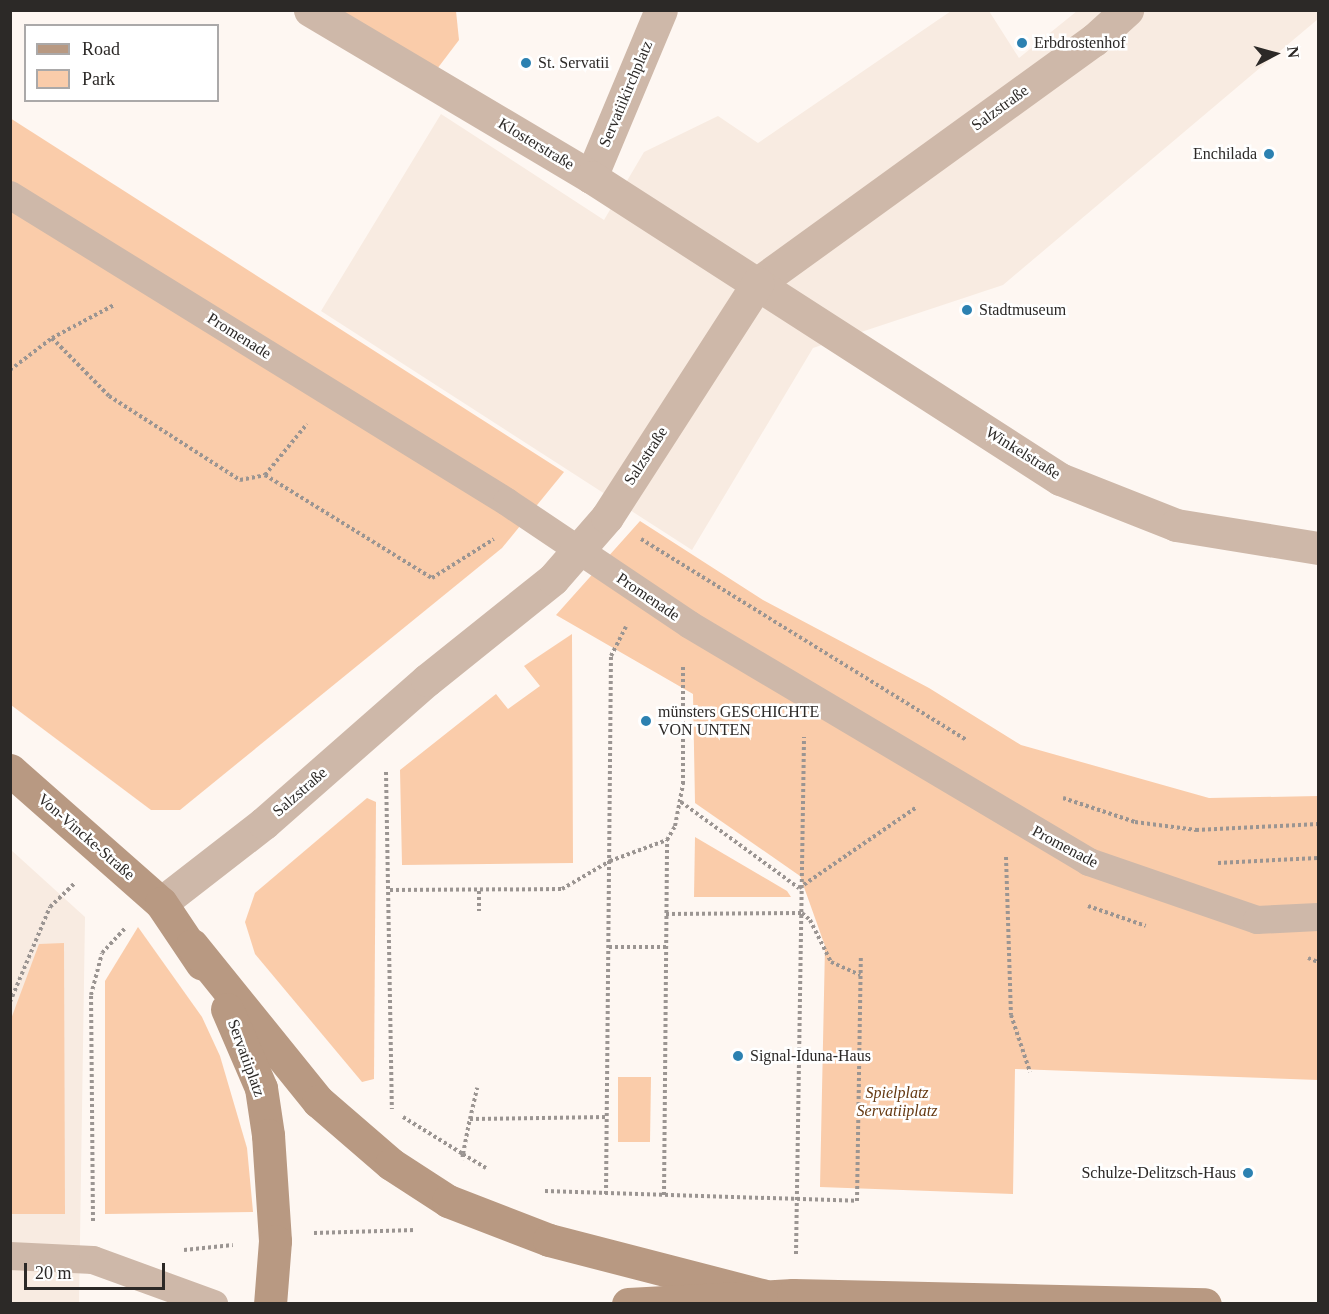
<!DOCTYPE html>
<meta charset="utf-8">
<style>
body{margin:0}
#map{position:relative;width:1329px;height:1314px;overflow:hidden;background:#fef7f2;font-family:Georgia,serif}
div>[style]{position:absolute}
.built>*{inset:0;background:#f8ebe1}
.green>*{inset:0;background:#faccaa}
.path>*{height:4px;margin-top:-2px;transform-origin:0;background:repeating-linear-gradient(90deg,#9b9592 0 3px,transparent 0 6px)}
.service>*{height:28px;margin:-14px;padding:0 14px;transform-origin:14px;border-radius:14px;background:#ceb8a9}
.pedestrian>*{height:33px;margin:-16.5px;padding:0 16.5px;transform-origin:16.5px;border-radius:16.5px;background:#ceb8a9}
.minor>*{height:33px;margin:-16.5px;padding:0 16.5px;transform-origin:16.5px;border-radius:16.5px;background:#ceb8a9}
.secondary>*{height:33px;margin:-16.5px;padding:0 16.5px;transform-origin:16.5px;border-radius:16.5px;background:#b89982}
.dots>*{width:16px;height:16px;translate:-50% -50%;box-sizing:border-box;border:3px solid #fff;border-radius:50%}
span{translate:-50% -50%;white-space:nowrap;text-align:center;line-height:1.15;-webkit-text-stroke:5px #fff;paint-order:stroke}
.poi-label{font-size:16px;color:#2c2927}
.left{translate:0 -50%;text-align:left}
.right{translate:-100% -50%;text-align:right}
.street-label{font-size:16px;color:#2c2927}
.park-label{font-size:16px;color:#653912;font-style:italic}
.frame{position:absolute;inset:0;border:12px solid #2c2927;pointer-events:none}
.legend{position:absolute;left:24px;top:24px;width:195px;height:78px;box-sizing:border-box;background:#fff;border:2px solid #aba9a9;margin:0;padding:8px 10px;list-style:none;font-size:18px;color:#2c2927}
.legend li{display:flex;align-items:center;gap:12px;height:30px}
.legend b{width:30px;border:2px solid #aba9a9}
.north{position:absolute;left:1245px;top:24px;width:60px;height:60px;-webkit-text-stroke:4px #fff;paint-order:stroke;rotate:84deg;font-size:16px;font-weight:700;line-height:24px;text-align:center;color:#2c2927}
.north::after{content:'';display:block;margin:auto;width:21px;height:27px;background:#2c2927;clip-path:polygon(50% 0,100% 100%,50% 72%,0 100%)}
.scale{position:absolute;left:24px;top:1263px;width:141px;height:27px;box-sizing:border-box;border:3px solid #2c2927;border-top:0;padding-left:8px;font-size:18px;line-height:21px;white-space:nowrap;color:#2c2927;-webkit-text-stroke:4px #fff;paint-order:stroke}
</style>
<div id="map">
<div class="built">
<div style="clip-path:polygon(951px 11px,989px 11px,1019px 58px,1077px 11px,1318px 11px,1318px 19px,1003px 285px,813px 348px,692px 550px,321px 311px,441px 114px,604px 220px,644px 152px,718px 116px,758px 143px)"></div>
<div style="clip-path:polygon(10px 849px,85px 917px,79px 1303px,11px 1303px)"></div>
</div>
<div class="green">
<div style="clip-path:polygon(341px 11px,456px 11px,459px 40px,437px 69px)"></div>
<div style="clip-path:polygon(10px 118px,564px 472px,502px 548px,180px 810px,151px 810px,11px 705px)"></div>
<div style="clip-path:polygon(640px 521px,763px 600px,929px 688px,1021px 745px,1209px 798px,1318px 796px,1318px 1080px,1015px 1069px,1013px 1194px,820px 1187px,825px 946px,800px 876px,695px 803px,693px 694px,556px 615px)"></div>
<div style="clip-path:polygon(572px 634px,573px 863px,402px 865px,400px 770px,496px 694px,508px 709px,540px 686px,524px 666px)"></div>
<div style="clip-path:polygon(367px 798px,376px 802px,374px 1079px,362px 1082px,255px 954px,245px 922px,255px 893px)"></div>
<div style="clip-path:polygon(695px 837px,787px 891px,791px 897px,694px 897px)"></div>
<div style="clip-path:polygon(138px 927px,202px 1017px,220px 1056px,247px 1148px,253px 1212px,105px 1214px,105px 981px)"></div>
<div style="clip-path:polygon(64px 943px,65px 1214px,11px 1214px,11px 1019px,39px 944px)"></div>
<div style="clip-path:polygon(618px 1077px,651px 1077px,650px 1142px,618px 1142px)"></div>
</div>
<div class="path">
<div style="left:52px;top:338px;width:81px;rotate:45.5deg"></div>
<div style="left:109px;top:396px;width:156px;rotate:32.7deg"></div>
<div style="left:240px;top:480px;width:25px;rotate:-11deg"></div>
<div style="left:265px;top:475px;width:66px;rotate:-50.5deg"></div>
<div style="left:10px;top:370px;width:53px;rotate:-37.3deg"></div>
<div style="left:52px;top:338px;width:70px;rotate:-28deg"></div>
<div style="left:265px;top:475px;width:196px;rotate:31.7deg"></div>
<div style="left:432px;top:578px;width:73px;rotate:-32.2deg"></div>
<div style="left:641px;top:539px;width:382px;rotate:31.7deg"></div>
<div style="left:386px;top:772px;width:337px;rotate:89deg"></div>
<div style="left:1063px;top:798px;width:76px;rotate:18.4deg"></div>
<div style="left:1135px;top:822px;width:62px;rotate:7.5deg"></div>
<div style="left:1196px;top:830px;width:122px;rotate:-2.8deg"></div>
<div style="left:681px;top:802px;width:146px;rotate:36.1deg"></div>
<div style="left:799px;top:888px;width:143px;rotate:-34.5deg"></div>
<div style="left:1006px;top:857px;width:158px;rotate:88.2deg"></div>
<div style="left:1011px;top:1015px;width:60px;rotate:71.6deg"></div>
<div style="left:1218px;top:863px;width:100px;rotate:-2.9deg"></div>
<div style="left:390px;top:890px;width:172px;rotate:-0.3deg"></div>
<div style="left:562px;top:889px;width:56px;rotate:-30.3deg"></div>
<div style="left:610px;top:861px;width:61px;rotate:-20.2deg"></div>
<div style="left:479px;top:891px;width:20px;rotate:90deg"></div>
<div style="left:1088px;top:906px;width:61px;rotate:19deg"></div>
<div style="left:666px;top:914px;width:136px;rotate:-0.4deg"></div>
<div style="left:802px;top:913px;width:11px;rotate:41deg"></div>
<div style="left:810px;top:920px;width:47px;rotate:63.4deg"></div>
<div style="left:831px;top:962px;width:32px;rotate:24deg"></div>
<div style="left:609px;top:947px;width:57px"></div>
<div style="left:1308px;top:958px;width:11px;rotate:22deg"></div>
<div style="left:10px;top:1002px;width:103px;rotate:-67.2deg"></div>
<div style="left:50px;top:907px;width:35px;rotate:-44deg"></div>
<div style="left:403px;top:1117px;width:70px;rotate:31.7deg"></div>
<div style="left:463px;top:1154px;width:6px;rotate:99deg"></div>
<div style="left:470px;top:1119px;width:32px;rotate:-77deg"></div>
<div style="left:486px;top:1168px;width:27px;rotate:-149deg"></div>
<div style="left:463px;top:1154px;width:36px;rotate:-79deg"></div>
<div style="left:470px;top:1119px;width:137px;rotate:-0.8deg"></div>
<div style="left:545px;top:1191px;width:312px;rotate:1.8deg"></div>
<div style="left:857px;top:1201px;width:245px;rotate:-89.1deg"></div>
<div style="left:606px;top:1194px;width:538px;rotate:-89.47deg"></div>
<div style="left:611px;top:656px;width:33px;rotate:-63deg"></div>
<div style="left:664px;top:1195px;width:355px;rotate:-89.5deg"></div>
<div style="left:667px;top:840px;width:16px;rotate:-60deg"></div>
<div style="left:675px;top:826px;width:43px;rotate:-79.2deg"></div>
<div style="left:683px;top:784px;width:118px;rotate:-90deg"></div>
<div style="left:93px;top:1221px;width:226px;rotate:-90.5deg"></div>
<div style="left:91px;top:995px;width:43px;rotate:-75.3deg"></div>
<div style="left:102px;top:953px;width:35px;rotate:-47deg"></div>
<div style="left:314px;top:1233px;width:101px;rotate:-1.7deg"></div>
<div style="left:184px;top:1250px;width:49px;rotate:-5.8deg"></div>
<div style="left:796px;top:1254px;width:517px;rotate:-89.11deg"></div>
</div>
<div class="service">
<div style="left:10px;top:195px;width:584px;rotate:31.7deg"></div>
<div style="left:507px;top:502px;width:220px;rotate:33.9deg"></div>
<div style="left:690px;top:625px;width:464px;rotate:30.7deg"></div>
<div style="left:1089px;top:862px;width:178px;rotate:19deg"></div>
<div style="left:1257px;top:920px;width:61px;rotate:-2.8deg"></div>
<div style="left:10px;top:1256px;width:83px;rotate:2.8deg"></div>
<div style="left:93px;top:1260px;width:129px;rotate:20deg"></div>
</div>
<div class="pedestrian">
<div style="left:591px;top:177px;width:181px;rotate:-67.3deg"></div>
<div style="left:758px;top:283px;width:415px;rotate:-35.9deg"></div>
<div style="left:1094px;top:40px;width:45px;rotate:-42.3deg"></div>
</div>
<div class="minor">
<div style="left:310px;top:10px;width:327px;rotate:30.7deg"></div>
<div style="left:591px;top:177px;width:558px;rotate:32.78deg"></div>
<div style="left:1060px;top:479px;width:125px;rotate:21.6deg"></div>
<div style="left:1176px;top:525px;width:144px;rotate:9.2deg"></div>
<div style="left:161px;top:903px;width:130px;rotate:-37.8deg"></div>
<div style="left:264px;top:823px;width:217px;rotate:-41.3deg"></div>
<div style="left:427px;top:680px;width:161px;rotate:-38.7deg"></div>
<div style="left:553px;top:579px;width:82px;rotate:-48.9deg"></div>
<div style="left:607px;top:517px;width:278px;rotate:-57.2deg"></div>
</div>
<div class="secondary">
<div style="left:10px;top:770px;width:201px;rotate:41.4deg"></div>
<div style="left:161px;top:903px;width:73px;rotate:56.1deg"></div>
<div style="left:192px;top:945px;width:201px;rotate:51.1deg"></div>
<div style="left:318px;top:1101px;width:96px;rotate:40.8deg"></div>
<div style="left:391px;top:1164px;width:68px;rotate:33deg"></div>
<div style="left:448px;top:1201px;width:108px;rotate:21.1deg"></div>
<div style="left:549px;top:1240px;width:220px;rotate:14.5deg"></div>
<div style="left:227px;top:1009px;width:86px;rotate:66.7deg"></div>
<div style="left:261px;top:1088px;width:48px;rotate:81.5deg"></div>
<div style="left:268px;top:1135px;width:106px;rotate:86.2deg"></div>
<div style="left:275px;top:1241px;width:63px;rotate:94.5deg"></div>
<div style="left:628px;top:1304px;width:165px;rotate:-3.1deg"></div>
<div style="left:793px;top:1295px;width:412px;rotate:1.3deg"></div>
</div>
<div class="dots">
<div style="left:1022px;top:43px;background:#2c81b1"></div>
<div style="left:526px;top:63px;background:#2c81b1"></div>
<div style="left:1269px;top:154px;background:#2c81b1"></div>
<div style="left:967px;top:310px;background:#2c81b1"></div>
<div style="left:646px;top:721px;background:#2c81b1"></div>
<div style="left:738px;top:1056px;background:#2c81b1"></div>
<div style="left:1248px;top:1173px;background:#2c81b1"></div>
</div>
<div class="poi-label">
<span class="left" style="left:1034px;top:43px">Erbdrostenhof</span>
<span class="left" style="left:538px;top:63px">St. Servatii</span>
<span class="right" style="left:1257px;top:154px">Enchilada</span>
<span class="left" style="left:979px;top:310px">Stadtmuseum</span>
<span class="left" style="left:658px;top:721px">münsters GESCHICHTE<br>VON UNTEN</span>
<span class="left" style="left:750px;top:1056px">Signal-Iduna-Haus</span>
<span class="right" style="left:1236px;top:1173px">Schulze-Delitzsch-Haus</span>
</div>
<div class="street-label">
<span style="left:626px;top:94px;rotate:-67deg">Servatiikirchplatz</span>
<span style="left:1000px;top:108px;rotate:-36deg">Salzstraße</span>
<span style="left:536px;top:144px;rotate:31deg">Klosterstraße</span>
<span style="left:239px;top:336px;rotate:32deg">Promenade</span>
<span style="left:1023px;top:453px;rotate:32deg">Winkelstraße</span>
<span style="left:646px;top:456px;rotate:-57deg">Salzstraße</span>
<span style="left:648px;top:597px;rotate:34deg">Promenade</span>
<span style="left:300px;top:792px;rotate:-41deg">Salzstraße</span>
<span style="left:86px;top:837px;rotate:41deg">Von-Vincke-Straße</span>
<span style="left:1065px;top:847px;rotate:28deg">Promenade</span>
<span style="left:246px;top:1058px;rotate:70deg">Servatiiplatz</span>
</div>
<div class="park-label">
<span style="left:897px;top:1102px">Spielplatz<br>Servatiiplatz</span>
</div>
<div class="frame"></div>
<ul class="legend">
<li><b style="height:8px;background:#b89982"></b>Road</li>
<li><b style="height:16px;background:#faccaa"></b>Park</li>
</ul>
<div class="north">N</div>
<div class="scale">20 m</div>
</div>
